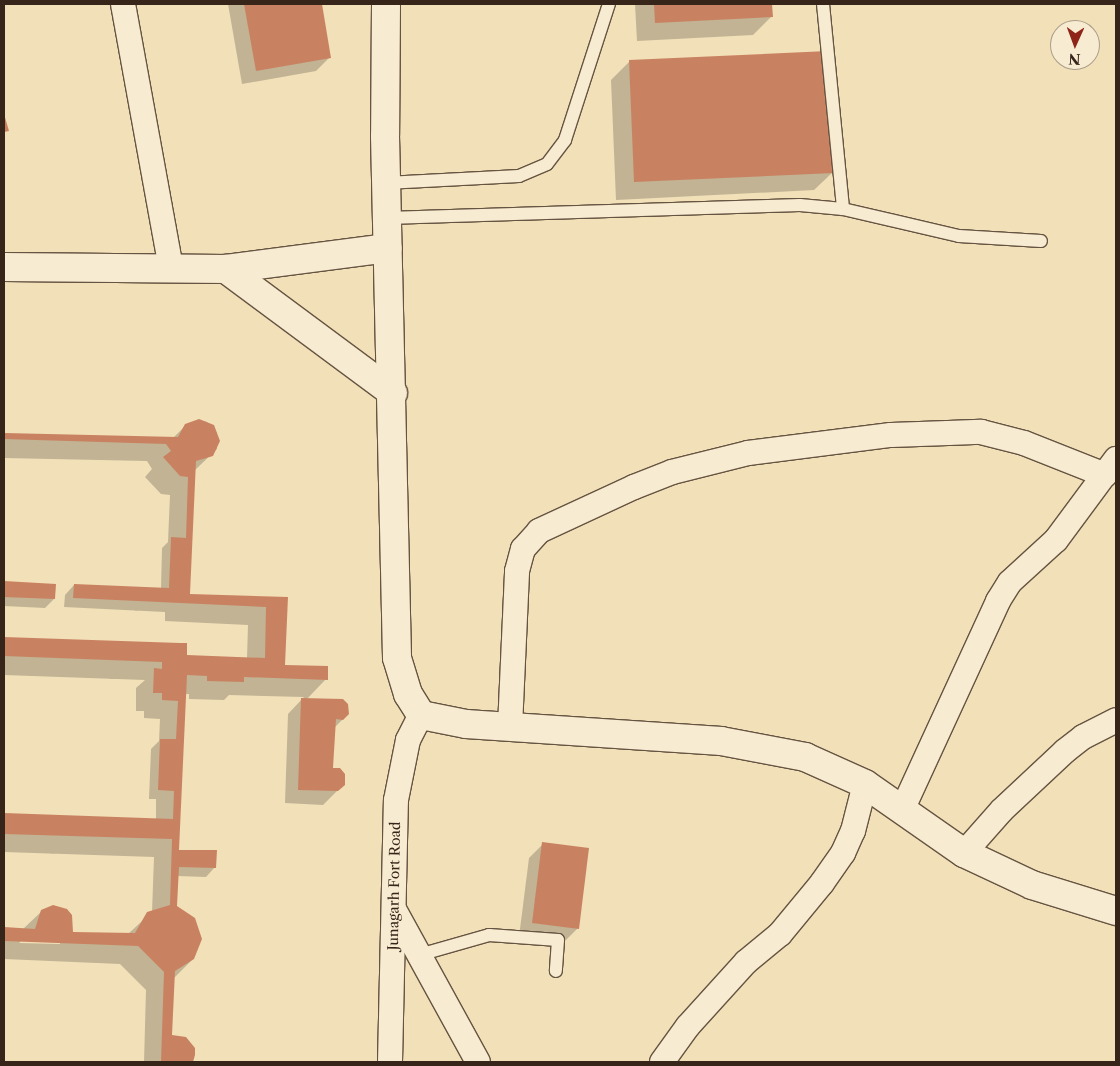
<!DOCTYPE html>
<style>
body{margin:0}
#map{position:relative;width:1120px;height:1066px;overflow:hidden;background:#f2e0b8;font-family:"Libre Caslon Text",serif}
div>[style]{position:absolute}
.shadow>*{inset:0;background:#0003}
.building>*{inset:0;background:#c98261}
.roads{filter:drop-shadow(1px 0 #665442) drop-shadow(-1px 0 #665442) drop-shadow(0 1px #665442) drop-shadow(0 -1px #665442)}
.lane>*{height:12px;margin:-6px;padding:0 6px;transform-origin:6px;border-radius:6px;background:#f7ebd1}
.street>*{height:24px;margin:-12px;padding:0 12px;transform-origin:12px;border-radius:12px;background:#f7ebd1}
.secondary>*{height:28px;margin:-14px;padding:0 14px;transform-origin:14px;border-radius:14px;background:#f7ebd1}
span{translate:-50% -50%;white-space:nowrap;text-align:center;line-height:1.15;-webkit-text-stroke:4px #f7ebd1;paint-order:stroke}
.street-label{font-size:14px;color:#37251a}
.frame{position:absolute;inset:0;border:5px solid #37251a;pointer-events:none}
.north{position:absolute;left:1050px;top:20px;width:50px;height:50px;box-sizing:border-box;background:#f7ebd1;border:1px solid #aa9c88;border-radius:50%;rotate:182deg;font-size:14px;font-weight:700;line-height:20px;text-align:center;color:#37251a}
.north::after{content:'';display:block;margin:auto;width:18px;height:22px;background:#8f2418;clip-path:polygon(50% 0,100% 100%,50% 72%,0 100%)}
</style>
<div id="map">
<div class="shadow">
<div style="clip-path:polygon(228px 4px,321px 4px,330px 57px,316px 71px,242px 84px)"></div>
<div style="clip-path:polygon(635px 4px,771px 4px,771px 17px,753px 35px,637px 41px)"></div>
<div style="clip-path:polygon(629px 62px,833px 172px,814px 190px,616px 200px,611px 80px)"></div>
<div style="clip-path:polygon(evenodd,200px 420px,207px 422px,217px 433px,217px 449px,194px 471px,189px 595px,287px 598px,284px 666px,326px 679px,306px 700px,348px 714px,334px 728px,332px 769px,344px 784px,323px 805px,285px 803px,288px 714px,304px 697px,229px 695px,224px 700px,189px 699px,189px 694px,185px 694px,178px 851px,215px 867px,206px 877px,177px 876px,176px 907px,193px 959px,174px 978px,171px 1036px,194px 1055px,189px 1062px,144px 1062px,146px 990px,120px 964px,4px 959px,4px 929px,23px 929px,42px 911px,60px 907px,70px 915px,72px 933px,128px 934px,152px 912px,154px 857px,4px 852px,4px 815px,156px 820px,156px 799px,149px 799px,151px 749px,159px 741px,160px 719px,144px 718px,144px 711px,136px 711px,136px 688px,145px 680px,4px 675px,4px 638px,186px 644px,186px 656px,247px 658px,248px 625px,165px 621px,165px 612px,64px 607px,65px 595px,74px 585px,161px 589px,162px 548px,168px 542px,170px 495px,161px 494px,145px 477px,152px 469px,147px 461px,4px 458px,4px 434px,173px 438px,186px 425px,200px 420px,22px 940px,60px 942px,60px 944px,19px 943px,22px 940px)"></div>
<div style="clip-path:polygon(4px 583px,55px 585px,54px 599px,45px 608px,4px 606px)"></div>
<div style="clip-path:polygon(543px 844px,578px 928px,564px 942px,519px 937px,529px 858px)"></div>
</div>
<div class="building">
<div style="clip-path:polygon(244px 4px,322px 4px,331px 58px,256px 71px)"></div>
<div style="clip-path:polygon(654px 4px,772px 4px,773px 17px,655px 23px)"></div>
<div style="clip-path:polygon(828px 51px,834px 173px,634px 182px,629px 60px)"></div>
<div style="clip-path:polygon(4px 114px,9px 131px,4px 132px)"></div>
<div style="clip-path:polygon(199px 419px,214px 425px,220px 441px,213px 456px,196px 461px,190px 594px,288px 597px,285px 665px,328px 666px,328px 680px,244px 677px,244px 682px,207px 681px,207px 676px,187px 675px,179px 850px,217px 850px,216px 868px,179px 867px,177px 906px,195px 918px,202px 939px,194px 959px,175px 971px,172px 1035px,186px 1037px,195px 1048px,195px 1055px,193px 1062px,161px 1062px,164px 972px,138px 946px,4px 941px,4px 927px,35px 929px,41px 910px,53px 905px,67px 909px,72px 915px,73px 932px,135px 933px,147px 912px,170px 905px,172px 839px,4px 834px,4px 813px,173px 819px,174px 791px,158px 790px,160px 739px,176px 739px,178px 701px,162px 700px,162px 693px,153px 693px,154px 668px,162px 669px,162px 662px,4px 656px,4px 637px,180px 643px,187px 643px,187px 655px,265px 658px,266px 607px,73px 598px,74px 584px,169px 588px,171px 537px,186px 538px,188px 477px,180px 476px,163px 457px,171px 451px,166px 444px,4px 439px,4px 433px,178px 437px,185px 424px)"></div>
<div style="clip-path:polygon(4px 581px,56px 584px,55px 599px,4px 597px)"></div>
<div style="clip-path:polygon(301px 698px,343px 699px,348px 704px,349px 714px,343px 720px,336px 719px,333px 768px,340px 768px,345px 774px,345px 785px,338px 791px,298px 790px)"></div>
<div style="clip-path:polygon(542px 842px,589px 848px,579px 929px,532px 923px)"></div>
</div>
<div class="roads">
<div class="lane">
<div style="left:823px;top:4px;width:206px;rotate:84.4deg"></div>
<div style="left:386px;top:183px;width:133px;rotate:-3deg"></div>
<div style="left:519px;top:176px;width:30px;rotate:-23deg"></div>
<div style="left:547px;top:164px;width:30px;rotate:-53deg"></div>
<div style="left:565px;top:140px;width:143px;rotate:-72.1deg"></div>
<div style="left:387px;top:218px;width:413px;rotate:-1.8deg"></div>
<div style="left:800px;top:205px;width:43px;rotate:5.3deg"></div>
<div style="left:843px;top:209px;width:119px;rotate:13.1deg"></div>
<div style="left:959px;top:236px;width:82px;rotate:3.5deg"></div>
<div style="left:419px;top:955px;width:73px;rotate:-15.9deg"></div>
<div style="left:489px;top:935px;width:69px;rotate:4.1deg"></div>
<div style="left:558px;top:940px;width:31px;rotate:94deg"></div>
</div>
<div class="street">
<div style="left:123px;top:4px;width:268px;rotate:79.7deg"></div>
<div style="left:510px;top:727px;width:156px;rotate:-87.4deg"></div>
<div style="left:517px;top:571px;width:23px;rotate:-75deg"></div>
<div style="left:523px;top:549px;width:24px;rotate:-48deg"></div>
<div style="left:539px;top:531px;width:105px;rotate:-24.9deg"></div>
<div style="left:634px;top:487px;width:41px;rotate:-21.5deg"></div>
<div style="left:672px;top:472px;width:78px;rotate:-14deg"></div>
<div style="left:748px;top:453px;width:144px;rotate:-7.2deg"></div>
<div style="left:891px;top:435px;width:57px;rotate:-2deg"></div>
<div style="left:948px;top:433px;width:33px;rotate:-2deg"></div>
<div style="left:981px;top:432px;width:44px;rotate:14.3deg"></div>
<div style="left:1024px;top:443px;width:87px;rotate:21.6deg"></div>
<div style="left:903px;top:808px;width:228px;rotate:-65.3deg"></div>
<div style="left:998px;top:601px;width:22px;rotate:-58deg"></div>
<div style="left:1010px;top:582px;width:62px;rotate:-42.4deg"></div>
<div style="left:1056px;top:540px;width:101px;rotate:-53.5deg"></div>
<div style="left:964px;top:853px;width:57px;rotate:-48.5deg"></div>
<div style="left:1002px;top:810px;width:86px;rotate:-43.1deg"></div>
<div style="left:1065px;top:751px;width:23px;rotate:-38deg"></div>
<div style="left:1083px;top:737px;width:37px;rotate:-27deg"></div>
<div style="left:395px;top:911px;width:172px;rotate:61.2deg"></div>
<div style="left:390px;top:1062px;width:262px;rotate:-88.7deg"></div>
<div style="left:396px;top:800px;width:61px;rotate:-78.7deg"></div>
<div style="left:408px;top:740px;width:28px;rotate:-63deg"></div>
<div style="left:662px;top:1062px;width:44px;rotate:-54.2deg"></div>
<div style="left:688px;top:1026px;width:86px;rotate:-47.8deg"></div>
<div style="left:746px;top:962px;width:44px;rotate:-39.5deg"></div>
<div style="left:780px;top:934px;width:66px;rotate:-50.5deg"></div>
<div style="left:822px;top:883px;width:37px;rotate:-55deg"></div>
<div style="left:843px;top:853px;width:24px;rotate:-66deg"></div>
<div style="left:853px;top:831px;width:49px;rotate:-75.7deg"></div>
</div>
<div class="secondary">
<div style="left:386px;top:4px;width:132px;rotate:90.4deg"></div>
<div style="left:385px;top:136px;width:522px;rotate:88.68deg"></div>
<div style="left:397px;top:658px;width:38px;rotate:73deg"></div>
<div style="left:408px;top:694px;width:25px;rotate:58deg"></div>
<div style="left:421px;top:715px;width:46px;rotate:11.3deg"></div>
<div style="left:466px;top:724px;width:256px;rotate:3.8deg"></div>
<div style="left:721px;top:741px;width:86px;rotate:10.8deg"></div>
<div style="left:805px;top:757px;width:66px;rotate:24.2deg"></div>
<div style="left:865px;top:784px;width:121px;rotate:34.9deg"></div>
<div style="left:964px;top:853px;width:75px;rotate:25.2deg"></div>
<div style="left:1032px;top:885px;width:88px;rotate:17.2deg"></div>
<div style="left:4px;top:267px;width:222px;rotate:0.5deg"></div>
<div style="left:226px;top:269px;width:163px;rotate:-7.4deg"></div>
<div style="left:226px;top:269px;width:208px;rotate:36.6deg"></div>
</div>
</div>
<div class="street-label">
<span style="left:394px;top:886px;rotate:-89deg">Junagarh Fort Road</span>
</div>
<div class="frame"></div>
<div class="north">N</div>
</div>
